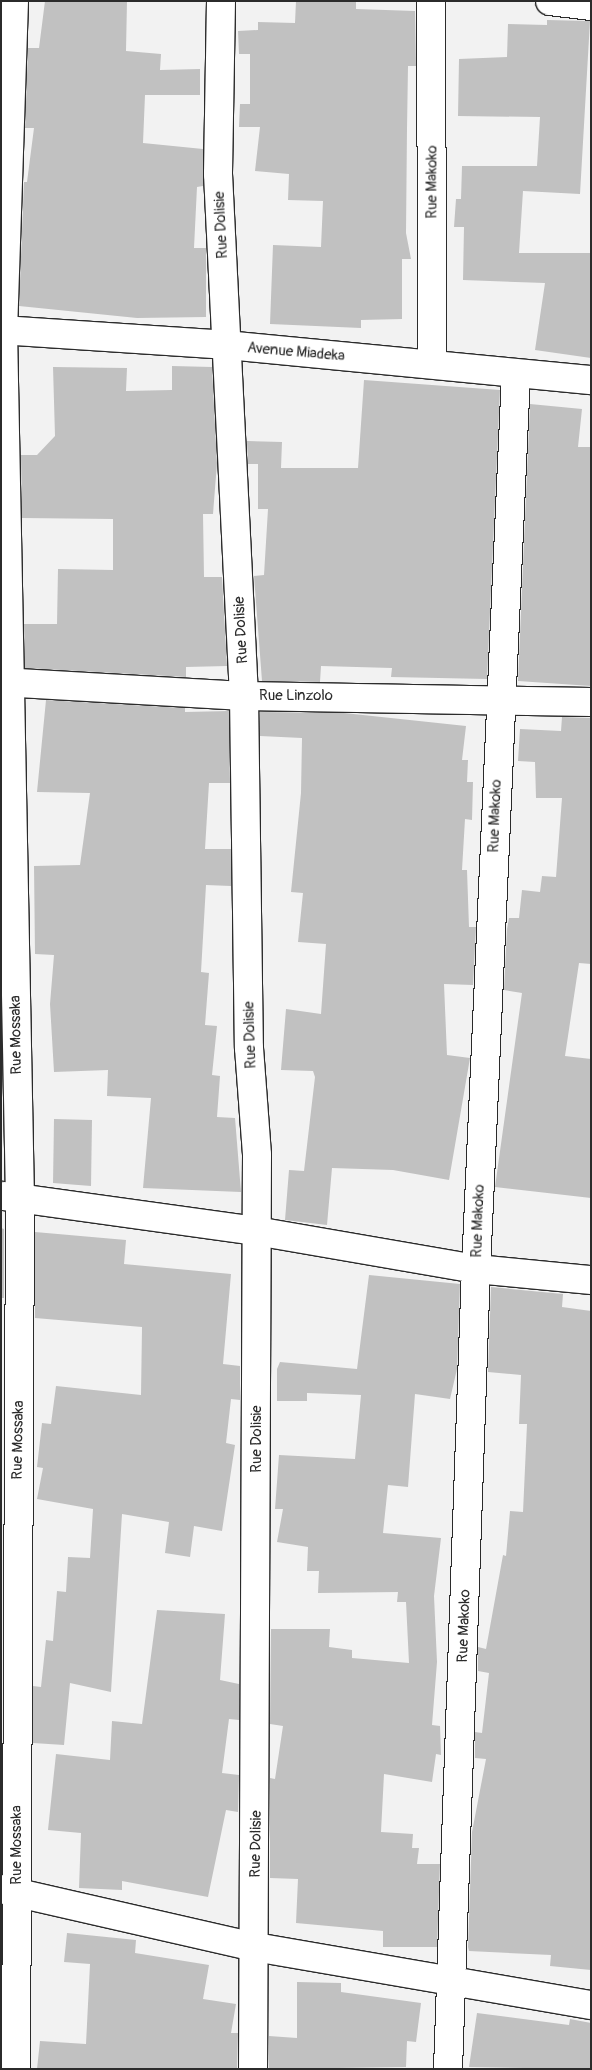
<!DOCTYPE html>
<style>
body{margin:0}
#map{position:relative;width:592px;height:2070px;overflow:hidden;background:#f2f2f2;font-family:Pangolin,sans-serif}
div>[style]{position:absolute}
.building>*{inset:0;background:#c1c1c1}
.roads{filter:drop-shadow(1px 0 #2b2b2b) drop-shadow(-1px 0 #2b2b2b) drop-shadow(0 1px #2b2b2b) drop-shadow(0 -1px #2b2b2b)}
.minor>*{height:28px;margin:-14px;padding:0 14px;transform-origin:14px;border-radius:14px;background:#fff}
span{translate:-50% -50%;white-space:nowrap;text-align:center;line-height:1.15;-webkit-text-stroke:4px #fff;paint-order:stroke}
.street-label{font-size:15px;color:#2b2b2b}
.frame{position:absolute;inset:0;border:2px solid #2b2b2b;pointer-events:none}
</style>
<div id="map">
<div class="building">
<div style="clip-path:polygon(45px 1px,127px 1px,126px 51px,161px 54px,160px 70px,200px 69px,200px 95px,145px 95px,143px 143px,203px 149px,203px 186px,197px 187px,194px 248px,206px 248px,206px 317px,137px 318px,19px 306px,24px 182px,27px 182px,34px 128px,25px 128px,28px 48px,39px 48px)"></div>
<div style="clip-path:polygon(296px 1px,356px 2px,356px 9px,415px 11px,416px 66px,408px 66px,407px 129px,406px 233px,411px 259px,402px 259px,402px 319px,361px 320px,361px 328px,270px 324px,273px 245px,321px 247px,323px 201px,288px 200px,289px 174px,255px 171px,260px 127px,239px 127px,240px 104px,250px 104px,250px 54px,239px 54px,238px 31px,258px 30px,258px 22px,295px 23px)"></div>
<div style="clip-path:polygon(547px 20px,590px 21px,580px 194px,523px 191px,519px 253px,591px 253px,591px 358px,535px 350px,545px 283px,463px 280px,464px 227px,454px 227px,456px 199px,461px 199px,462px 166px,537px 166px,540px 117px,458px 116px,459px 59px,507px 57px,508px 24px,547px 25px)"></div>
<div style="clip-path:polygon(172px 366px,212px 367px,217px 463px,213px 514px,203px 514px,204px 577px,222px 577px,227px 666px,186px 667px,186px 677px,25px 668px,24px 624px,57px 624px,58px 569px,113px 570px,113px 519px,22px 518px,21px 455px,37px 455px,55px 436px,53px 367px,127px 368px,126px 391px,172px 390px)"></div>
<div style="clip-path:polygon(364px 380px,500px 390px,487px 679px,391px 677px,392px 668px,321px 666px,320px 682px,262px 681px,254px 576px,264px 575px,268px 509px,258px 509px,258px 464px,248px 464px,247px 441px,282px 442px,281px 468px,358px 468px)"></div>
<div style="clip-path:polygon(530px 404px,582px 409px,578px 447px,591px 447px,591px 686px,518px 681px)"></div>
<div style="clip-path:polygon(46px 700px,185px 708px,185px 712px,229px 711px,230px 783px,209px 783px,205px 849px,231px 849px,231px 886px,206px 885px,201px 972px,209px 973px,205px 1025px,217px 1026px,212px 1075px,220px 1076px,217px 1117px,235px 1118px,241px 1192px,143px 1188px,151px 1098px,107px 1096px,108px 1070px,54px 1072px,50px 1004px,54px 955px,35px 954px,34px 866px,80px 865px,90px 793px,37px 792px)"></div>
<div style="clip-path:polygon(260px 712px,344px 713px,466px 726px,462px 760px,468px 760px,467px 782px,473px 782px,472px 820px,465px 819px,462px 870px,467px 870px,469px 927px,476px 927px,473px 985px,444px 984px,447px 1055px,470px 1058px,449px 1180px,393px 1170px,332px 1168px,327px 1225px,285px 1220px,289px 1170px,304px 1171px,315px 1077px,313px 1071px,281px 1070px,286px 1009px,321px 1014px,326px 944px,298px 942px,303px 893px,291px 892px,301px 793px,302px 738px,260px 736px)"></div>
<div style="clip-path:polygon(562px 717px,591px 718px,591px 964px,579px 963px,565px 1056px,591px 1059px,591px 1198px,495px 1187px,522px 993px,504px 990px,507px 929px,509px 918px,519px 918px,522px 890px,540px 892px,542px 876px,556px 877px,562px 798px,536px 798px,535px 762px,518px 761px,520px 729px,561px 731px)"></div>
<div style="clip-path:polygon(54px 1119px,92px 1120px,91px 1186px,53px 1183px)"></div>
<div style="clip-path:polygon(1px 1228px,4px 1229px,4px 1298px,1px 1298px)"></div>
<div style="clip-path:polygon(35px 1232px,126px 1240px,124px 1264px,231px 1274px,223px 1364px,240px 1366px,240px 1400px,231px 1399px,226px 1443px,235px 1445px,222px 1531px,194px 1526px,190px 1557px,165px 1553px,169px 1522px,122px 1514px,111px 1692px,70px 1683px,64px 1745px,33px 1743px,33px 1686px,41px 1687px,46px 1640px,53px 1641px,57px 1591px,66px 1592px,68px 1557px,90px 1558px,93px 1509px,37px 1499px,43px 1468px,37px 1467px,42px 1423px,51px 1424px,56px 1386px,141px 1395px,142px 1327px,35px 1318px)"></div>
<div style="clip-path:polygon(369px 1275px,460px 1284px,457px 1369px,450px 1399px,415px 1394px,408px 1487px,388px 1485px,383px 1533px,441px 1538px,434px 1596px,437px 1662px,432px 1725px,440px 1726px,441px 1755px,436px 1754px,432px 1782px,384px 1774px,381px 1832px,413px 1834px,412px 1848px,419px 1848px,417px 1864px,440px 1864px,437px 1947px,383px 1947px,383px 1931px,296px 1923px,298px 1879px,270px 1878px,270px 1778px,275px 1779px,283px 1726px,270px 1724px,271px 1629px,330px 1629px,329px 1647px,352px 1650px,352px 1658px,409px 1663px,406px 1602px,397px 1602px,398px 1592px,318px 1593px,319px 1571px,307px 1571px,308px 1547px,277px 1542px,283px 1509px,275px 1509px,279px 1455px,355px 1459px,361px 1395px,307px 1393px,307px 1401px,277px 1401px,277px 1369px,280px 1362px,357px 1369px)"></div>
<div style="clip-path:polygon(491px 1287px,563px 1294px,562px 1307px,591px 1311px,591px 1970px,550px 1966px,551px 1955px,469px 1951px,468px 1947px,472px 1832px,486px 1759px,475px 1758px,475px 1732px,482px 1733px,489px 1673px,478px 1671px,478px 1647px,486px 1649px,503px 1555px,506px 1556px,510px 1511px,523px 1512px,527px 1424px,519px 1424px,521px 1375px,488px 1372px)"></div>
<div style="clip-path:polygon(157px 1610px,225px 1614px,220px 1680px,239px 1684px,239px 1720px,229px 1719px,222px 1773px,239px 1775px,238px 1812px,226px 1810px,208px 1897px,122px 1881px,122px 1890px,79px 1888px,81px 1833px,48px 1830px,56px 1754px,110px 1760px,112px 1721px,142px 1724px)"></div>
<div style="clip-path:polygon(67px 1933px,136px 1940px,135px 1953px,209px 1965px,203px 1999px,236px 2004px,231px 2033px,238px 2033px,237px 2069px,37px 2069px,40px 2041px,86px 2044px,90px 1964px,64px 1962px)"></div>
<div style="clip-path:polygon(297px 1982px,341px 1983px,341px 1992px,421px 2003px,416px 2042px,407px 2041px,406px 2067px,269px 2069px,269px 2036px,297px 2038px)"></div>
<div style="clip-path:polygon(477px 2013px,569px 2025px,570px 2019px,591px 2023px,591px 2069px,469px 2067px)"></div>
</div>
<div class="roads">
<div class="minor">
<div style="left:14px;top:1px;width:329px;rotate:91.9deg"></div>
<div style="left:3px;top:330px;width:868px;rotate:88.88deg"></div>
<div style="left:20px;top:1198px;width:871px;rotate:90.26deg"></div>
<div style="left:221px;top:1px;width:173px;rotate:91deg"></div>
<div style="left:218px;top:174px;width:523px;rotate:87.15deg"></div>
<div style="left:244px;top:696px;width:352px;rotate:89.2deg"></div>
<div style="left:249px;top:1048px;width:107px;rotate:85.7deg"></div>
<div style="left:257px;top:1155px;width:914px;rotate:90.25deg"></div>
<div style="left:431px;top:1px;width:362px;rotate:89.8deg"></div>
<div style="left:550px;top:1px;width:41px;rotate:7deg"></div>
<div style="left:1px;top:330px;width:225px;rotate:3.8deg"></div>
<div style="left:226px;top:345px;width:367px;rotate:5.5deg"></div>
<div style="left:1px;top:682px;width:243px;rotate:3.3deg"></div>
<div style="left:244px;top:696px;width:347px;rotate:1deg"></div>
<div style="left:3px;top:1196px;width:255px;rotate:7.9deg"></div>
<div style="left:256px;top:1231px;width:223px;rotate:9.8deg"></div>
<div style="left:476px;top:1269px;width:116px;rotate:5.5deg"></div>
<div style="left:1px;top:1889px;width:261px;rotate:12.9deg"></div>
<div style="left:255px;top:1947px;width:341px;rotate:9.8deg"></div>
<div style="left:448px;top:2069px;width:800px;rotate:-88deg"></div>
<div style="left:476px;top:1269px;width:896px;rotate:-87.44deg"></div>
</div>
</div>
<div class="street-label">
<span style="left:432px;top:182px;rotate:-90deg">Rue Makoko</span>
<span style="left:221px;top:225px;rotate:-93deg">Rue Dolisie</span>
<span style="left:296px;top:352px;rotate:5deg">Avenue Miadeka</span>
<span style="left:241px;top:630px;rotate:-93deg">Rue Dolisie</span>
<span style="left:296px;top:696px">Rue Linzolo</span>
<span style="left:495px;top:816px;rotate:-88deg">Rue Makoko</span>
<span style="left:16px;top:1035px;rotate:-91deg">Rue Mossaka</span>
<span style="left:250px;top:1035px;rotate:-92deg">Rue Dolisie</span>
<span style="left:478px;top:1221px;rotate:-88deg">Rue Makoko</span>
<span style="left:257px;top:1439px;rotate:-90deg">Rue Dolisie</span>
<span style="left:18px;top:1440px;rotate:-89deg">Rue Mossaka</span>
<span style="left:464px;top:1626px;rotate:-88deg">Rue Makoko</span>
<span style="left:256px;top:1844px;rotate:-89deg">Rue Dolisie</span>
<span style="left:17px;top:1845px;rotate:-90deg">Rue Mossaka</span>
</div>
<div class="frame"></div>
</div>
